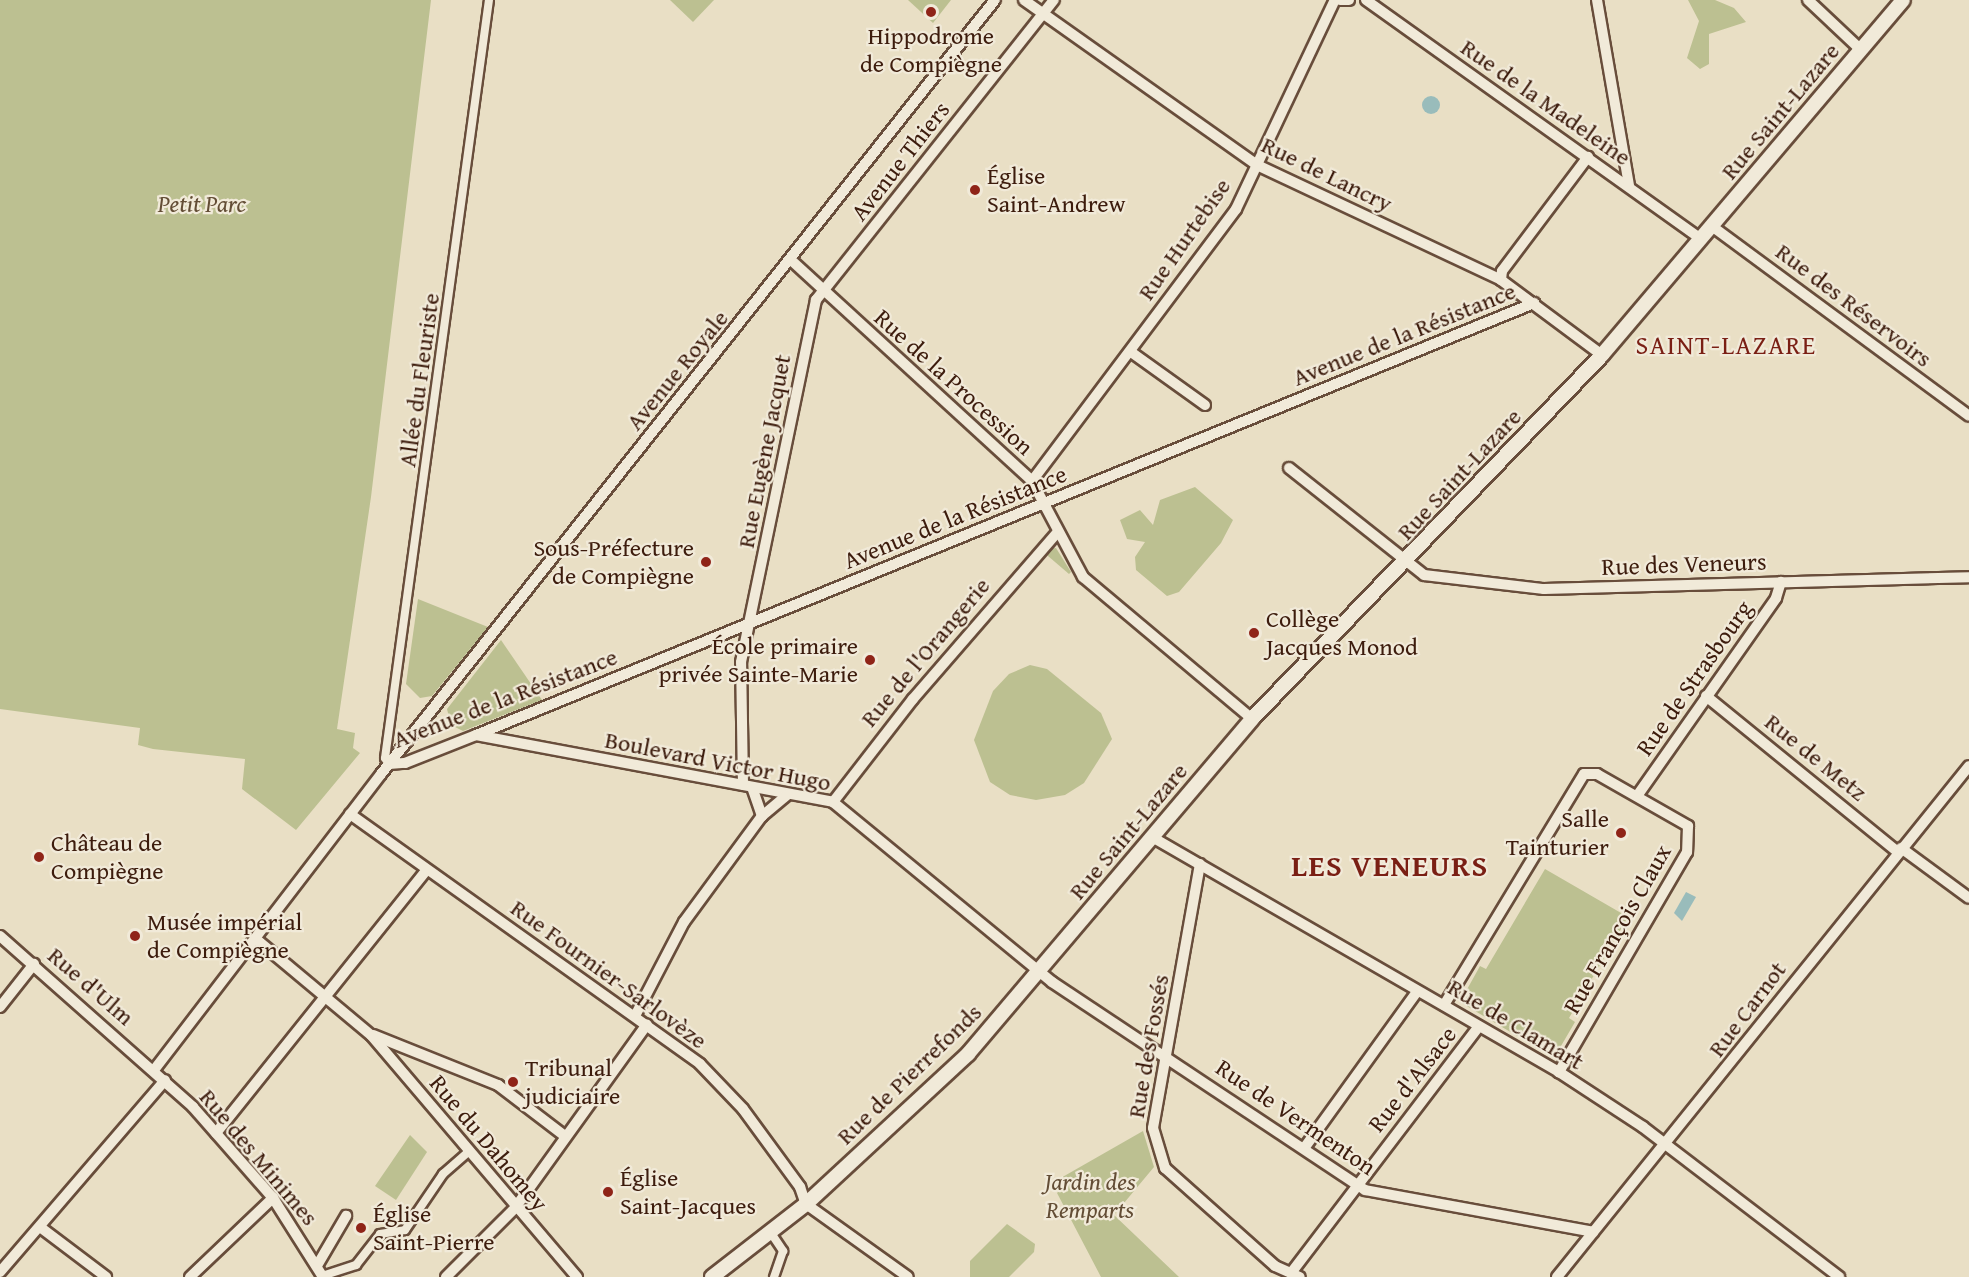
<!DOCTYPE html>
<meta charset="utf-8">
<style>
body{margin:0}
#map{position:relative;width:1969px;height:1277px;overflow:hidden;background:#e9dfc5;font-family:"Gentium Book Plus",serif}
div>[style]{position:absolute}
.green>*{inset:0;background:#bcc091}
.water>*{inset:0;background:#99bcbb}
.round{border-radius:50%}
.roads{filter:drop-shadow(2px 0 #684d3b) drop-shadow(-2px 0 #684d3b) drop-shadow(0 2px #684d3b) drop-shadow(0 -2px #684d3b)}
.pedestrian>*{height:8px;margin:-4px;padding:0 4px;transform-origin:4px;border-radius:4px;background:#f1ead9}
.minor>*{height:10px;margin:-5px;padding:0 5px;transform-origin:5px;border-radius:5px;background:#f1ead9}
.secondary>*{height:14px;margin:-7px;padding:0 7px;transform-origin:7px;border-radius:7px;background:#f1ead9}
.dots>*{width:16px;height:16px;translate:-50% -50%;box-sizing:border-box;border:3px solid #f1ead9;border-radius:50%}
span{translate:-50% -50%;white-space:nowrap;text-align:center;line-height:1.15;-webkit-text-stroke:4.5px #f1ead9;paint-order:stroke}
.poi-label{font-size:24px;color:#3d1c0d}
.left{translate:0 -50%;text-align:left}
.right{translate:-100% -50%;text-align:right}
.street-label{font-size:24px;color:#3d1c0d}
.park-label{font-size:24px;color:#634d35;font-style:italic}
.neighbourhood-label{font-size:26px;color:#7a1f14;letter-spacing:1.5px}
.district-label{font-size:30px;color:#7a1f14;font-weight:700;letter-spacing:1.5px}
</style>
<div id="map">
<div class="green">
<div style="clip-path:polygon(0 0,431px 0,371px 497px,337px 729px,355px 733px,353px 748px,360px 753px,296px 830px,242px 789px,245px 759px,153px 749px,138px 745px,140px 728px,0 709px)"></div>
<div style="clip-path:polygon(670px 0,714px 0,693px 22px)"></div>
<div style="clip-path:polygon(908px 0,951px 0,933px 23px)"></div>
<div style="clip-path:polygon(1688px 0,1715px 0,1734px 8px,1746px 22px,1709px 34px,1709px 64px,1700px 69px,1687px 58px,1699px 21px)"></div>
<div style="clip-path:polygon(1195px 487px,1233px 520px,1221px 543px,1179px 592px,1167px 596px,1136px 570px,1135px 557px,1145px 542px,1127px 539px,1120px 520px,1140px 510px,1153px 525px,1160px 500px)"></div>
<div style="clip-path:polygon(1056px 548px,1071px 572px,1069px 574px,1048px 556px,1046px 549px)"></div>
<div style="clip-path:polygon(418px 599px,488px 627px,432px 696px,420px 698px,406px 684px)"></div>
<div style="clip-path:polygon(501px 640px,542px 700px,463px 731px,451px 725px,447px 709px)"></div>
<div style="clip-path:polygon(1030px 665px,1047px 669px,1101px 713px,1112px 739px,1084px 783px,1065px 795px,1036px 800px,1010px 795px,990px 782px,974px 740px,993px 691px,1009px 674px)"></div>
<div style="clip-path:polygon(1545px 869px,1628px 917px,1569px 1018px,1575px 1022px,1554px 1058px,1460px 1002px,1480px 966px,1486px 969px)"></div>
<div style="clip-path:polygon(1143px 1131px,1154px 1167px,1114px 1215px,1179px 1277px,1101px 1277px,1057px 1193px,1063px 1187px,1059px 1179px)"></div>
<div style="clip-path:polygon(410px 1135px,427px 1152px,396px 1200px,375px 1186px)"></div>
<div style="clip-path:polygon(1007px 1224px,1035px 1244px,1034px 1252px,1009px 1277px,970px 1277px,970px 1261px)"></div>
</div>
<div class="water">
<div class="round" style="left:1422px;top:96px;width:18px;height:18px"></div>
<div style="clip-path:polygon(1686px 892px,1696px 897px,1682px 921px,1674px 913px)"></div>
</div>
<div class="roads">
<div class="pedestrian">
<div style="left:389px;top:764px;width:7px;rotate:-124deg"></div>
<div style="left:385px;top:758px;width:765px;rotate:-82.19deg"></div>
<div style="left:771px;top:1233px;width:22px;rotate:56deg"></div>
<div style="left:783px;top:1251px;width:28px;rotate:109deg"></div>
<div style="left:322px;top:1276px;width:36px;rotate:-18deg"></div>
<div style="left:356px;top:1265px;width:39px;rotate:-52deg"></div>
<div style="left:380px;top:1234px;width:25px;rotate:-9deg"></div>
<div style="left:405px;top:1230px;width:68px;rotate:-55.8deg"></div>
<div style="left:443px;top:1174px;width:33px;rotate:-41deg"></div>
</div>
<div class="minor">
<div style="left:1024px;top:0;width:286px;rotate:35.3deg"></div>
<div style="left:1257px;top:165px;width:270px;rotate:25.2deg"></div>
<div style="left:1501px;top:280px;width:126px;rotate:36.6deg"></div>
<div style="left:1340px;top:0;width:9px"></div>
<div style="left:1366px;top:0;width:412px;rotate:35.5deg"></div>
<div style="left:1597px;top:0;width:189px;rotate:80.2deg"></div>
<div style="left:1808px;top:0;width:73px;rotate:43.3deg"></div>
<div style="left:1713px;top:227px;width:318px;rotate:36.4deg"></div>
<div style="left:791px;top:260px;width:327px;rotate:42.5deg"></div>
<div style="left:1032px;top:481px;width:109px;rotate:62deg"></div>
<div style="left:1083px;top:577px;width:221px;rotate:40deg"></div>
<div style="left:1501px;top:280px;width:9px;rotate:-84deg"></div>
<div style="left:1502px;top:271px;width:143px;rotate:-53deg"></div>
<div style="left:1131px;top:352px;width:91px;rotate:35.6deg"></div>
<div style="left:1289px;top:468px;width:172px;rotate:38.4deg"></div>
<div style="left:1424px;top:575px;width:121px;rotate:6.7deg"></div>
<div style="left:1544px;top:589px;width:425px;rotate:-1.6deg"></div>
<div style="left:1032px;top:481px;width:340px;rotate:-53.1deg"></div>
<div style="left:1236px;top:209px;width:231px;rotate:-64.7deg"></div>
<div style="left:1706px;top:696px;width:247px;rotate:39.1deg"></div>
<div style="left:476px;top:735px;width:363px;rotate:10.6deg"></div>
<div style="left:833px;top:802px;width:283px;rotate:39.4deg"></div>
<div style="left:1052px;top:982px;width:376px;rotate:33.6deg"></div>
<div style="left:1365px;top:1190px;width:232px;rotate:10.4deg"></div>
<div style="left:389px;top:764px;width:16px;rotate:-4deg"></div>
<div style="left:405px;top:763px;width:76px;rotate:-21.5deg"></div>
<div style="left:476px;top:735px;width:1143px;rotate:-22.21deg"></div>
<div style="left:743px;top:785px;width:123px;rotate:-90.9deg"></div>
<div style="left:741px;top:662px;width:370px;rotate:-78.3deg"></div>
<div style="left:816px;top:300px;width:383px;rotate:-51.6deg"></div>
<div style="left:752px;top:787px;width:31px;rotate:71deg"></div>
<div style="left:1637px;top:796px;width:242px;rotate:-54.9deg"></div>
<div style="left:1776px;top:598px;width:17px;rotate:-73deg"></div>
<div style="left:833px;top:802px;width:130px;rotate:-52.2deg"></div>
<div style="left:913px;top:699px;width:218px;rotate:-49.1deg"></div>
<div style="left:350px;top:814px;width:430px;rotate:35.5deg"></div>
<div style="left:700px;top:1064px;width:62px;rotate:46.3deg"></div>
<div style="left:743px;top:1109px;width:97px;rotate:53.8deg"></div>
<div style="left:800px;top:1187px;width:18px;rotate:71deg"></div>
<div style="left:806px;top:1204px;width:125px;rotate:35.6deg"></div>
<div style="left:1152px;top:837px;width:470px;rotate:30deg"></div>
<div style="left:1559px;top:1072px;width:100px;rotate:33.2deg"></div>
<div style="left:1643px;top:1127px;width:247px;rotate:37.4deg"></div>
<div style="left:1901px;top:848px;width:84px;rotate:36.3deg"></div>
<div style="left:1200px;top:864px;width:268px;rotate:100.1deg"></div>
<div style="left:1153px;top:1128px;width:42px;rotate:73.3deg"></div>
<div style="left:1165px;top:1168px;width:147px;rotate:41.7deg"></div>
<div style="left:1275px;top:1266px;width:27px;rotate:24deg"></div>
<div style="left:0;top:936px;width:258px;rotate:41.5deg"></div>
<div style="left:193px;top:1107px;width:121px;rotate:48.7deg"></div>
<div style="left:273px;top:1198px;width:93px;rotate:57.7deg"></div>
<div style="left:256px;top:939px;width:150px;rotate:39.9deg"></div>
<div style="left:371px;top:1035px;width:318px;rotate:49.6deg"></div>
<div style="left:1444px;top:1005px;width:270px;rotate:-58.8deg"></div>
<div style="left:1584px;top:774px;width:13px"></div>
<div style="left:1597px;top:774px;width:105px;rotate:29.7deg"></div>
<div style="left:1688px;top:826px;width:26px;rotate:92deg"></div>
<div style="left:1687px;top:852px;width:255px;rotate:120.2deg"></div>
<div style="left:0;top:1007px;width:55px;rotate:-51.7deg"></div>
<div style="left:635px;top:1016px;width:106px;rotate:-62.5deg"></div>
<div style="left:684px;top:922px;width:132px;rotate:-53.7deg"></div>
<div style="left:762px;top:816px;width:33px;rotate:-40deg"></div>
<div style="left:373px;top:1035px;width:135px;rotate:21.8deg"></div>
<div style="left:498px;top:1085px;width:84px;rotate:37.3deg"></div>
<div style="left:154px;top:1070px;width:373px;rotate:-52.5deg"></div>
<div style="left:381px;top:774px;width:988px;rotate:-51.58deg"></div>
<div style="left:216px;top:1133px;width:337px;rotate:-51.3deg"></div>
<div style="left:1305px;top:1147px;width:190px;rotate:-54.2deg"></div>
<div style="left:40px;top:1227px;width:83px;rotate:37.1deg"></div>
<div style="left:318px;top:1264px;width:56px;rotate:-59.7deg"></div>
<div style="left:0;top:1272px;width:253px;rotate:-49.3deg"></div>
<div style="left:1291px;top:1273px;width:310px;rotate:-52.7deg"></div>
<div style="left:190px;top:1277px;width:115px;rotate:-43.6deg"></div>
<div style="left:446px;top:1277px;width:98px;rotate:-45deg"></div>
<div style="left:515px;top:1208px;width:226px;rotate:-54.3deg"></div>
<div style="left:1557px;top:1277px;width:656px;rotate:-51.12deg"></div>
</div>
<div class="secondary">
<div style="left:712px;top:1277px;width:119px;rotate:-37.8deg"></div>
<div style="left:806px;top:1204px;width:221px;rotate:-42.8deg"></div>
<div style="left:968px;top:1054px;width:439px;rotate:-49.7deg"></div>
<div style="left:1252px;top:719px;width:505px;rotate:-46.12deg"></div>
<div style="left:1602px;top:355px;width:465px;rotate:-49.7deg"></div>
</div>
</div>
<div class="dots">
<div style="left:931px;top:12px;background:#8f2418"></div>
<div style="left:975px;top:190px;background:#8f2418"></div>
<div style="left:706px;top:562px;background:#8f2418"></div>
<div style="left:1254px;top:633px;background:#8f2418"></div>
<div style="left:870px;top:660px;background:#8f2418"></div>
<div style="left:1621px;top:833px;background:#8f2418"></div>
<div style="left:39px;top:857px;background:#8f2418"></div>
<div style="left:135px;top:936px;background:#8f2418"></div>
<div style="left:513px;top:1082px;background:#8f2418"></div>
<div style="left:608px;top:1192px;background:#8f2418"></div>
<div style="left:361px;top:1228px;background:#8f2418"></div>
</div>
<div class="poi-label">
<span style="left:931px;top:50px">Hippodrome<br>de Compiègne</span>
<span class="left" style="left:987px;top:190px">Église<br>Saint-Andrew</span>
<span class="right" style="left:694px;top:562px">Sous-Préfecture<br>de Compiègne</span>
<span class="left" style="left:1266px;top:633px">Collège<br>Jacques Monod</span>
<span class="right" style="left:858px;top:660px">École primaire<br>privée Sainte-Marie</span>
<span class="right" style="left:1609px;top:833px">Salle<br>Tainturier</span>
<span class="left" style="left:51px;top:857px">Château de<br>Compiègne</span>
<span class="left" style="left:147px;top:936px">Musée impérial<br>de Compiègne</span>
<span class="left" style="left:525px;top:1082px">Tribunal<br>judiciaire</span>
<span class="left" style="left:620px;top:1192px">Église<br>Saint-Jacques</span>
<span class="left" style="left:373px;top:1228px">Église<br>Saint-Pierre</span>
</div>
<div class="street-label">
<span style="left:1546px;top:102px;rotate:35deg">Rue de la Madeleine</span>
<span style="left:1780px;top:111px;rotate:-50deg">Rue Saint-Lazare</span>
<span style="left:900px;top:161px;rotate:-52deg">Avenue Thiers</span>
<span style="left:1327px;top:174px;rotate:26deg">Rue de Lancry</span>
<span style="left:1184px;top:239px;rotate:-55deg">Rue Hurtebise</span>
<span style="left:1854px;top:305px;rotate:37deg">Rue des Réservoirs</span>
<span style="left:1404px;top:334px;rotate:-22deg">Avenue de la Résistance</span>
<span style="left:677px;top:370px;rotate:-51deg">Avenue Royale</span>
<span style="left:419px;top:380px;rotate:-82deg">Allée du Fleuriste</span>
<span style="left:954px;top:382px;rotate:42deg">Rue de la Procession</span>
<span style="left:764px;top:451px;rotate:-79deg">Rue Eugène Jacquet</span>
<span style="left:1459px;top:474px;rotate:-47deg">Rue Saint-Lazare</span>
<span style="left:955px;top:517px;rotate:-22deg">Avenue de la Résistance</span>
<span style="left:1684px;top:564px;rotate:-2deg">Rue des Veneurs</span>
<span style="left:925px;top:652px;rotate:-50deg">Rue de l'Orangerie</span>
<span style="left:1694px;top:678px;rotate:-55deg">Rue de Strasbourg</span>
<span style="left:505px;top:698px;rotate:-21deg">Avenue de la Résistance</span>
<span style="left:1816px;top:757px;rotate:39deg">Rue de Metz</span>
<span style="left:718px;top:761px;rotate:11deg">Boulevard Victor Hugo</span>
<span style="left:1128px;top:831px;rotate:-50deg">Rue Saint-Lazare</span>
<span style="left:1617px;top:929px;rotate:-60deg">Rue François Claux</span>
<span style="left:609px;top:974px;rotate:36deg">Rue Fournier-Sarlovèze</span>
<span style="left:91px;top:986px;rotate:41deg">Rue d'Ulm</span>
<span style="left:1747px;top:1009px;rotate:-53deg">Rue Carnot</span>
<span style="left:1516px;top:1024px;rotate:31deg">Rue de Clamart</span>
<span style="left:1148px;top:1046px;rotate:-80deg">Rue des Fossés</span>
<span style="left:909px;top:1074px;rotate:-44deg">Rue de Pierrefonds</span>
<span style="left:1412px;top:1079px;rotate:-52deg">Rue d'Alsace</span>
<span style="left:1296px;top:1117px;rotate:34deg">Rue de Vermenton</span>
<span style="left:489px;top:1143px;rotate:50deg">Rue du Dahomey</span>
<span style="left:259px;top:1157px;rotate:50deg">Rue des Minimes</span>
</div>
<div class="park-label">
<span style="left:202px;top:204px">Petit Parc</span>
<span style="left:1090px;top:1196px">Jardin des<br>Remparts</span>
</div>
<div class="neighbourhood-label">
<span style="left:1726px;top:345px">SAINT-LAZARE</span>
</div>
<div class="district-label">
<span style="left:1390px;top:865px">LES VENEURS</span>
</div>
</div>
